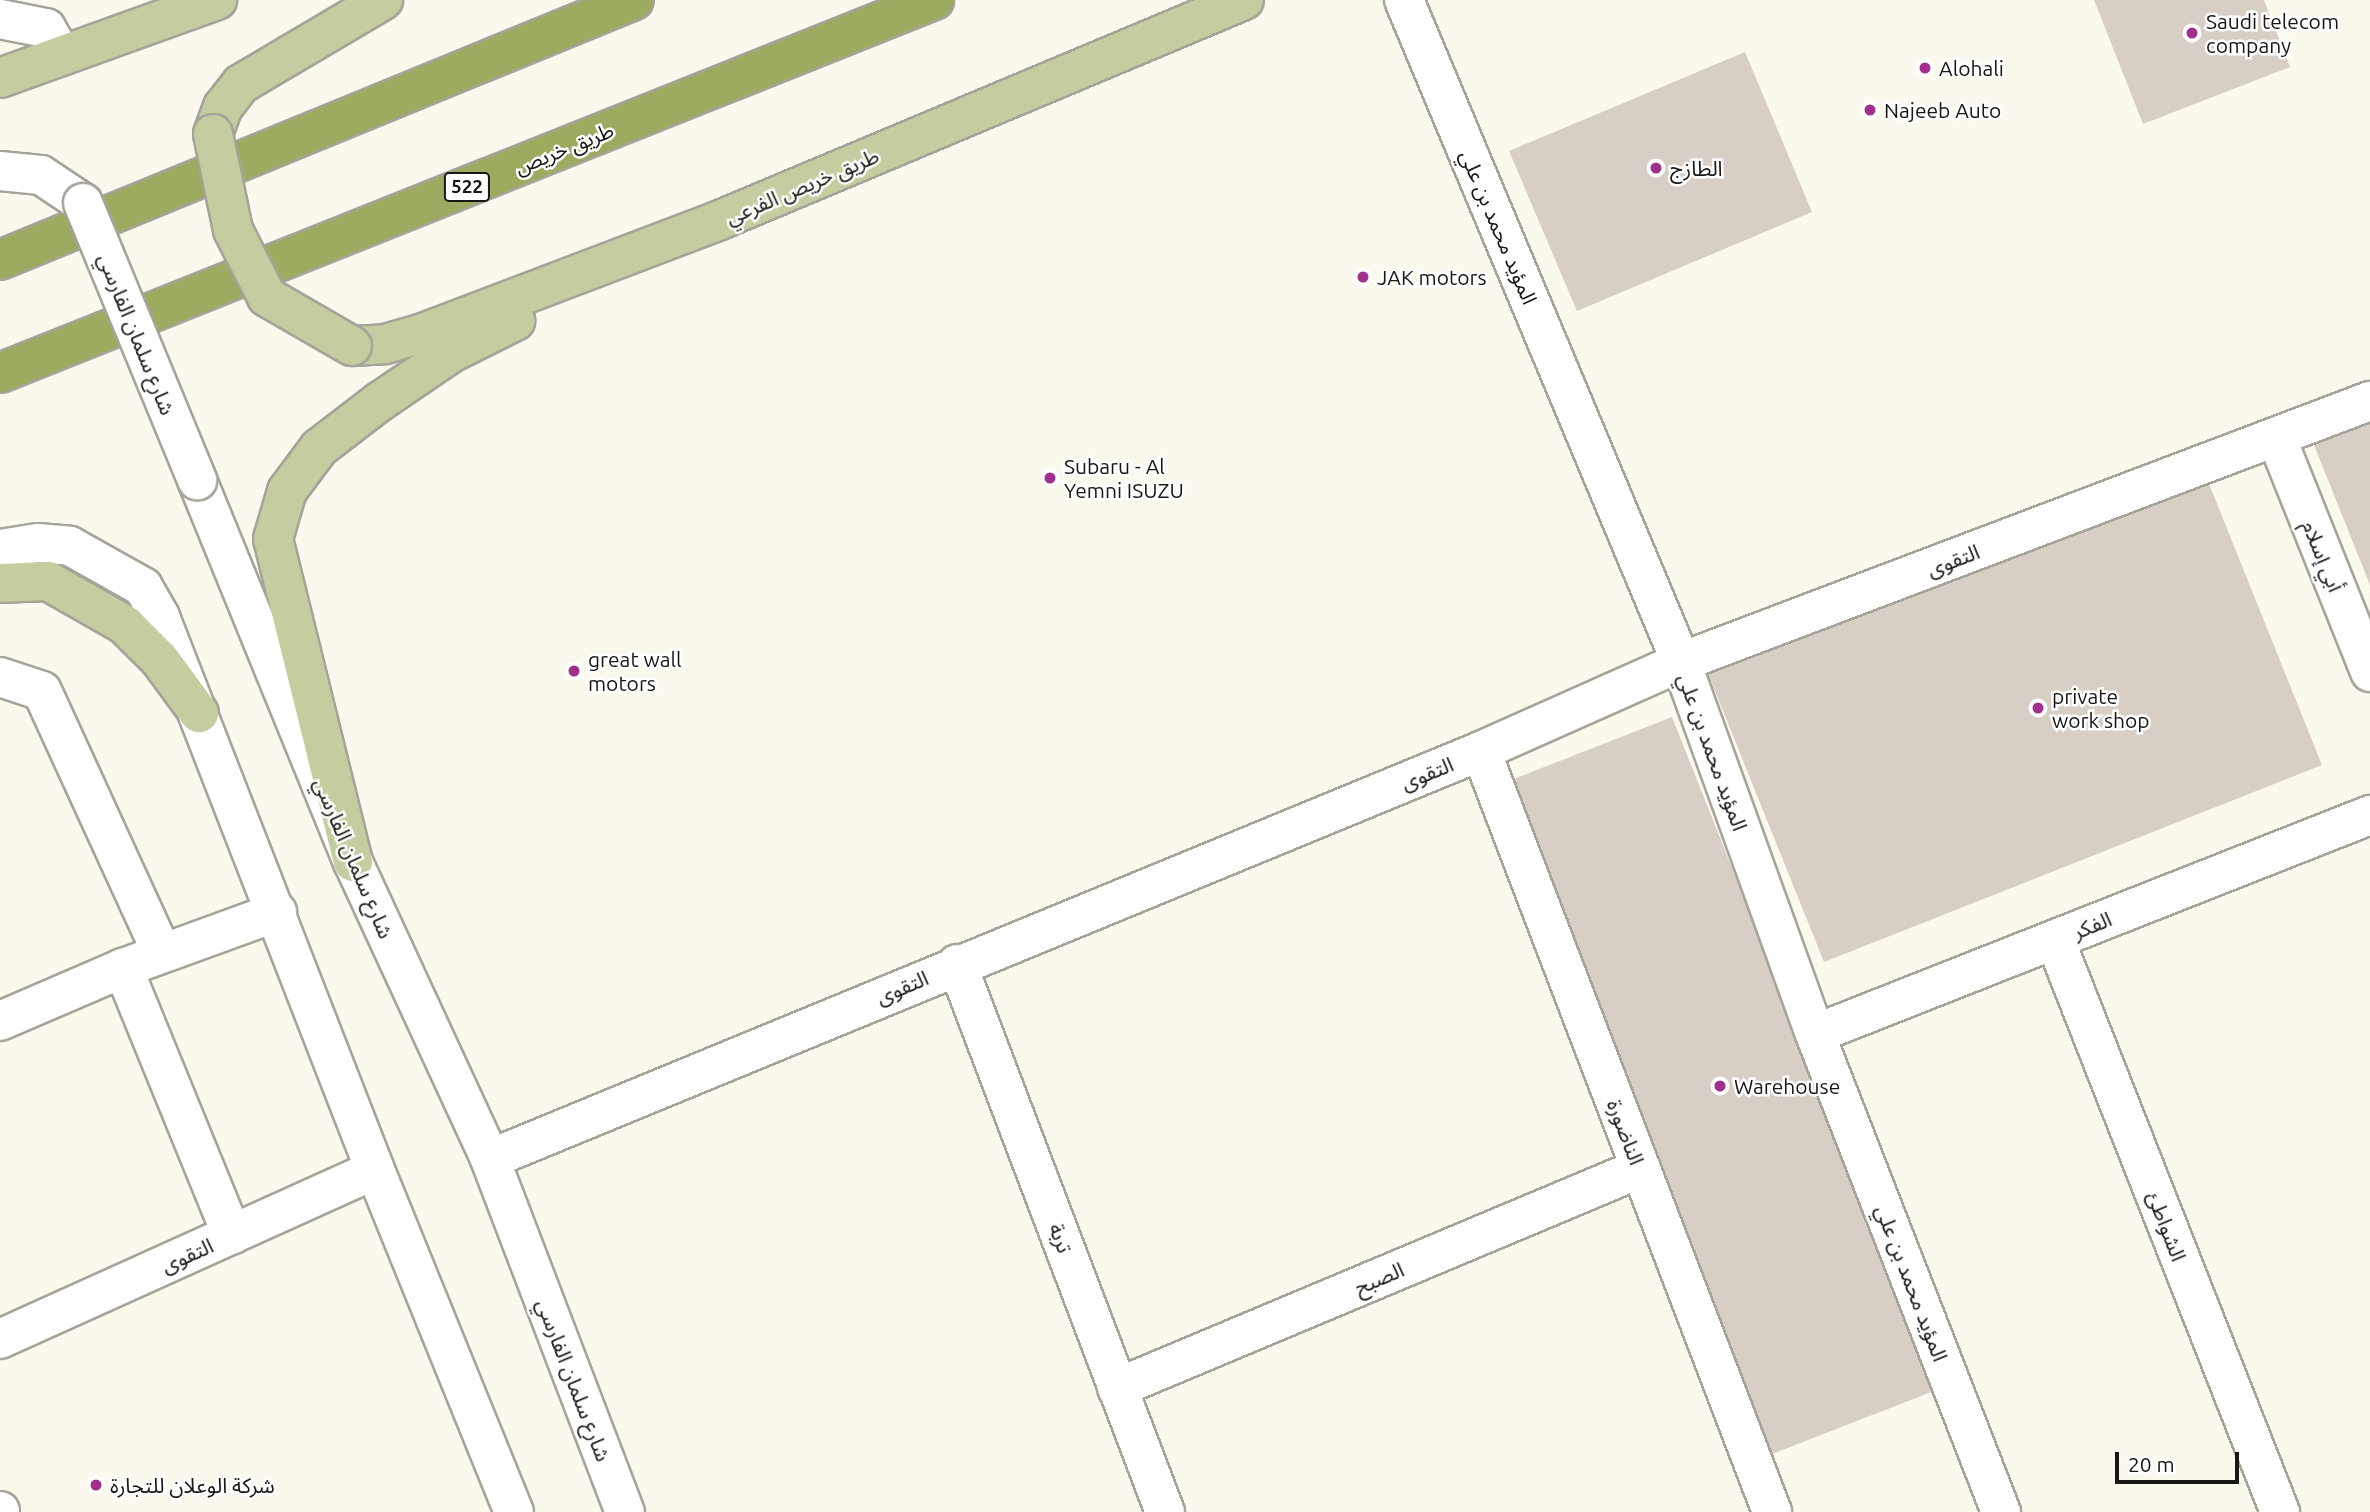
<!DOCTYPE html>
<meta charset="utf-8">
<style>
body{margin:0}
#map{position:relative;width:2370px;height:1512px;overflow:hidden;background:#fbf8ed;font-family:Ubuntu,"Noto Sans Arabic",sans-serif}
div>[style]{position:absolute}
.building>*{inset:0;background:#d7cec5}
.roads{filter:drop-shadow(2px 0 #a6a398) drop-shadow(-2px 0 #a6a398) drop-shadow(0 2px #a6a398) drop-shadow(0 -2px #a6a398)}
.minor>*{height:38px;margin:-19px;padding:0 19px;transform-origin:19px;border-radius:19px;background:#fff}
.major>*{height:38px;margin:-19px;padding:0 19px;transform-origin:19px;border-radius:19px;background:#c3cd9f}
.highway>*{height:38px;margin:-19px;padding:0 19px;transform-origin:19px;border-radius:19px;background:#9bab5f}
.bridges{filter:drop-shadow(2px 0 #a6a398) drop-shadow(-2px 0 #a6a398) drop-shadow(0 2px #a6a398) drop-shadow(0 -2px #a6a398)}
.minor-bridge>*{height:38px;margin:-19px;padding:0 19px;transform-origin:19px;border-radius:19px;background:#fff}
.major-bridge>*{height:38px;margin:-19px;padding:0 19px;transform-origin:19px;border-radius:19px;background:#c3cd9f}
.dots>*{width:19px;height:19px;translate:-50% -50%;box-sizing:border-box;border:4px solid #fff;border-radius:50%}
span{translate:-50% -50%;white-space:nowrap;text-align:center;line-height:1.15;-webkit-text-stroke:5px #fff;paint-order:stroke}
.shield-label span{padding:2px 5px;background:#fff;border:2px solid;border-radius:5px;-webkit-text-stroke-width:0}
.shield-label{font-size:19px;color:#181713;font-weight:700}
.poi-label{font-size:21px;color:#181713}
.left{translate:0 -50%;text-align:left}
.street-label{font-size:21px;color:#181713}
.scale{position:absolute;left:2115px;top:1452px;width:124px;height:32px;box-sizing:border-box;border:4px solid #181713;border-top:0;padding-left:9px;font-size:21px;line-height:24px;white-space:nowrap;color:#181713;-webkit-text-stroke:5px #fff;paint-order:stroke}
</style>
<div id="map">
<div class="building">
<div style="clip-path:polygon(2094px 0,2264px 0,2290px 67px,2143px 124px)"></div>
<div style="clip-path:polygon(1745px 52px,1812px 212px,1577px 311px,1509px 151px)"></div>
<div style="clip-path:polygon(2370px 412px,2370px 585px,2310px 435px)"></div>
<div style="clip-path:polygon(2205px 474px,2322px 765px,1824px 962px,1707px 671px)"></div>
<div style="clip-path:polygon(1672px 717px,1939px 1389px,1767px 1456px,1501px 784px)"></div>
</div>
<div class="roads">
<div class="minor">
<div style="left:1404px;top:0;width:718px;rotate:67.29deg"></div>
<div style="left:1681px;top:662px;width:395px;rotate:70.2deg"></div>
<div style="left:1815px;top:1034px;width:513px;rotate:68.74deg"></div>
<div style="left:0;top:19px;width:47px;rotate:11.1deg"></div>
<div style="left:46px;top:28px;width:32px;rotate:60deg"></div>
<div style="left:0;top:171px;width:41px;rotate:5.6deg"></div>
<div style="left:41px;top:175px;width:50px;rotate:33.7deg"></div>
<div style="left:2277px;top:439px;width:251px;rotate:68.2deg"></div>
<div style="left:197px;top:480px;width:413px;rotate:67.8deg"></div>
<div style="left:353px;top:862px;width:327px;rotate:65.2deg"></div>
<div style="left:490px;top:1159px;width:378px;rotate:69.1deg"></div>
<div style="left:0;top:549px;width:38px;rotate:-9deg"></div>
<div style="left:38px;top:543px;width:32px;rotate:5deg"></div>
<div style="left:70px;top:546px;width:84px;rotate:29.3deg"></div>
<div style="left:143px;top:587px;width:34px;rotate:60deg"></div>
<div style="left:160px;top:617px;width:593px;rotate:68.75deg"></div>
<div style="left:375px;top:1170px;width:369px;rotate:67.9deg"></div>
<div style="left:0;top:677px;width:44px;rotate:18.4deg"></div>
<div style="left:42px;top:691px;width:288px;rotate:65.4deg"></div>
<div style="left:1481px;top:751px;width:815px;rotate:69.07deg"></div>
<div style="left:2055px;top:940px;width:615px;rotate:68.53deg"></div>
<div style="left:957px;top:964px;width:586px;rotate:69.22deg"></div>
<div style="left:123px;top:968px;width:288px;rotate:67.8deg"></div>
<div style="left:0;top:1021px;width:134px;rotate:-23.3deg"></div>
<div style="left:123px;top:968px;width:164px;rotate:-20deg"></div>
<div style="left:1815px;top:1034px;width:597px;rotate:-21.53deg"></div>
<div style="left:490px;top:1159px;width:1072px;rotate:-22.38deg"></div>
<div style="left:1481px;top:751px;width:219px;rotate:-24deg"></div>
<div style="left:1681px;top:662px;width:737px;rotate:-20.75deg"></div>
<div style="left:0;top:1339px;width:411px;rotate:-24.3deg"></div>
<div style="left:1117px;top:1388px;width:568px;rotate:-22.77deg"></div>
<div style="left:0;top:1511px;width:1px;rotate:90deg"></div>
</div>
<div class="major">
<div style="left:0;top:78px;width:231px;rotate:-19.8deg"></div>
<div style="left:213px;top:134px;width:29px;rotate:-70deg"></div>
<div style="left:223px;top:107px;width:29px;rotate:-52deg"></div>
<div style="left:241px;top:84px;width:165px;rotate:-30.6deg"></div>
<div style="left:352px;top:346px;width:33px;rotate:-3deg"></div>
<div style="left:385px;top:344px;width:40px;rotate:-16deg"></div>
<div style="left:423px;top:333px;width:318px;rotate:-20.8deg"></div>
<div style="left:720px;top:220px;width:568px;rotate:-22.77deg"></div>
<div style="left:0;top:583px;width:48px;rotate:-2.4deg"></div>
<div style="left:48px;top:581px;width:89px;rotate:29.7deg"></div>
<div style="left:125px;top:625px;width:49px;rotate:45deg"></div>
<div style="left:160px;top:660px;width:66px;rotate:53.7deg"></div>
<div style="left:353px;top:862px;width:333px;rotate:-103.9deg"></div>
<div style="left:273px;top:539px;width:50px;rotate:-73.7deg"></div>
<div style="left:287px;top:491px;width:54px;rotate:-53.3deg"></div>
<div style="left:319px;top:448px;width:76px;rotate:-37.5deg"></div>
<div style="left:379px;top:402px;width:87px;rotate:-34.2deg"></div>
<div style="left:451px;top:353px;width:72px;rotate:-26.6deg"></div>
</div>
<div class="highway">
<div style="left:0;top:260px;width:685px;rotate:-22.3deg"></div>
<div style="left:0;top:373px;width:1006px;rotate:-21.77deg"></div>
</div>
</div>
<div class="bridges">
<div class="minor-bridge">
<div style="left:83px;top:203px;width:300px;rotate:67.6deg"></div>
</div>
<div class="major-bridge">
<div style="left:213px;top:134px;width:98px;rotate:78.2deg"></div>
<div style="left:233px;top:230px;width:75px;rotate:63.1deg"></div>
<div style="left:267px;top:297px;width:98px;rotate:30deg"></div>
</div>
</div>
<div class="dots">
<div style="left:2192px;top:33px;background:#a1308d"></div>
<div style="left:1925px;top:68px;background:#a1308d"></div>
<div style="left:1870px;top:110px;background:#a1308d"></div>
<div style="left:1656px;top:168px;background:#a1308d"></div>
<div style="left:1363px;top:277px;background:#a1308d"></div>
<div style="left:1050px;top:478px;background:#a1308d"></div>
<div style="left:574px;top:671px;background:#a1308d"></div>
<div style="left:2038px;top:708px;background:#a1308d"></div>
<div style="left:1720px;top:1086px;background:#a1308d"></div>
<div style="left:96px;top:1485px;background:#a1308d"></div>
</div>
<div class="shield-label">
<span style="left:467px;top:187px">522</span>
</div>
<div class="poi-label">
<span class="left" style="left:2206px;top:33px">Saudi telecom<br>company</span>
<span class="left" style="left:1939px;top:68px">Alohali</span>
<span class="left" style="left:1884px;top:110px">Najeeb Auto</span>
<span class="left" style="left:1670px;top:168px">الطازج</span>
<span class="left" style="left:1377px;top:277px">JAK motors</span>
<span class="left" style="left:1064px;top:478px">Subaru - Al<br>Yemni ISUZU</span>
<span class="left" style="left:588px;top:671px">great wall<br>motors</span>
<span class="left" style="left:2052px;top:708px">private<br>work shop</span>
<span class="left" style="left:1734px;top:1086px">Warehouse</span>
<span class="left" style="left:110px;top:1485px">شركة الوعلان للتجارة</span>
</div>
<div class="street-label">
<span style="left:564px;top:148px;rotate:-22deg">طريق خريص</span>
<span style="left:802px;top:186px;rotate:-23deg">طريق خريص الفرعي</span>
<span style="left:1499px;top:227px;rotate:67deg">المؤيد محمد بن علي</span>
<span style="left:137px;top:334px;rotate:68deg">شارع سلمان الفارسي</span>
<span style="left:2323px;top:556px;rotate:68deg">أبي إسلام</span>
<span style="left:1953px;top:560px;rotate:-21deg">التقوى</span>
<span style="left:1713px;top:752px;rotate:70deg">المؤيد محمد بن علي</span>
<span style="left:1427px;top:773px;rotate:-22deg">التقوى</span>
<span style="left:354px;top:858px;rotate:67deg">شارع سلمان الفارسي</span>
<span style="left:2092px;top:925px;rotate:-22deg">الفكر</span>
<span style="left:902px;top:987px;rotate:-23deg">التقوى</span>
<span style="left:1626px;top:1132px;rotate:69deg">الناضورة</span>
<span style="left:2167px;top:1226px;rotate:69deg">الشواطئ</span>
<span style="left:1061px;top:1238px;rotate:69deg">تربة</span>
<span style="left:187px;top:1255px;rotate:-24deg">التقوى</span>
<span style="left:1379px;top:1278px;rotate:-23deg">الصبح</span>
<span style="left:1912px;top:1283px;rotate:69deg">المؤيد محمد بن علي</span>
<span style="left:574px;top:1380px;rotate:69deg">شارع سلمان الفارسي</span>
</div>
<div class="scale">20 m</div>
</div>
